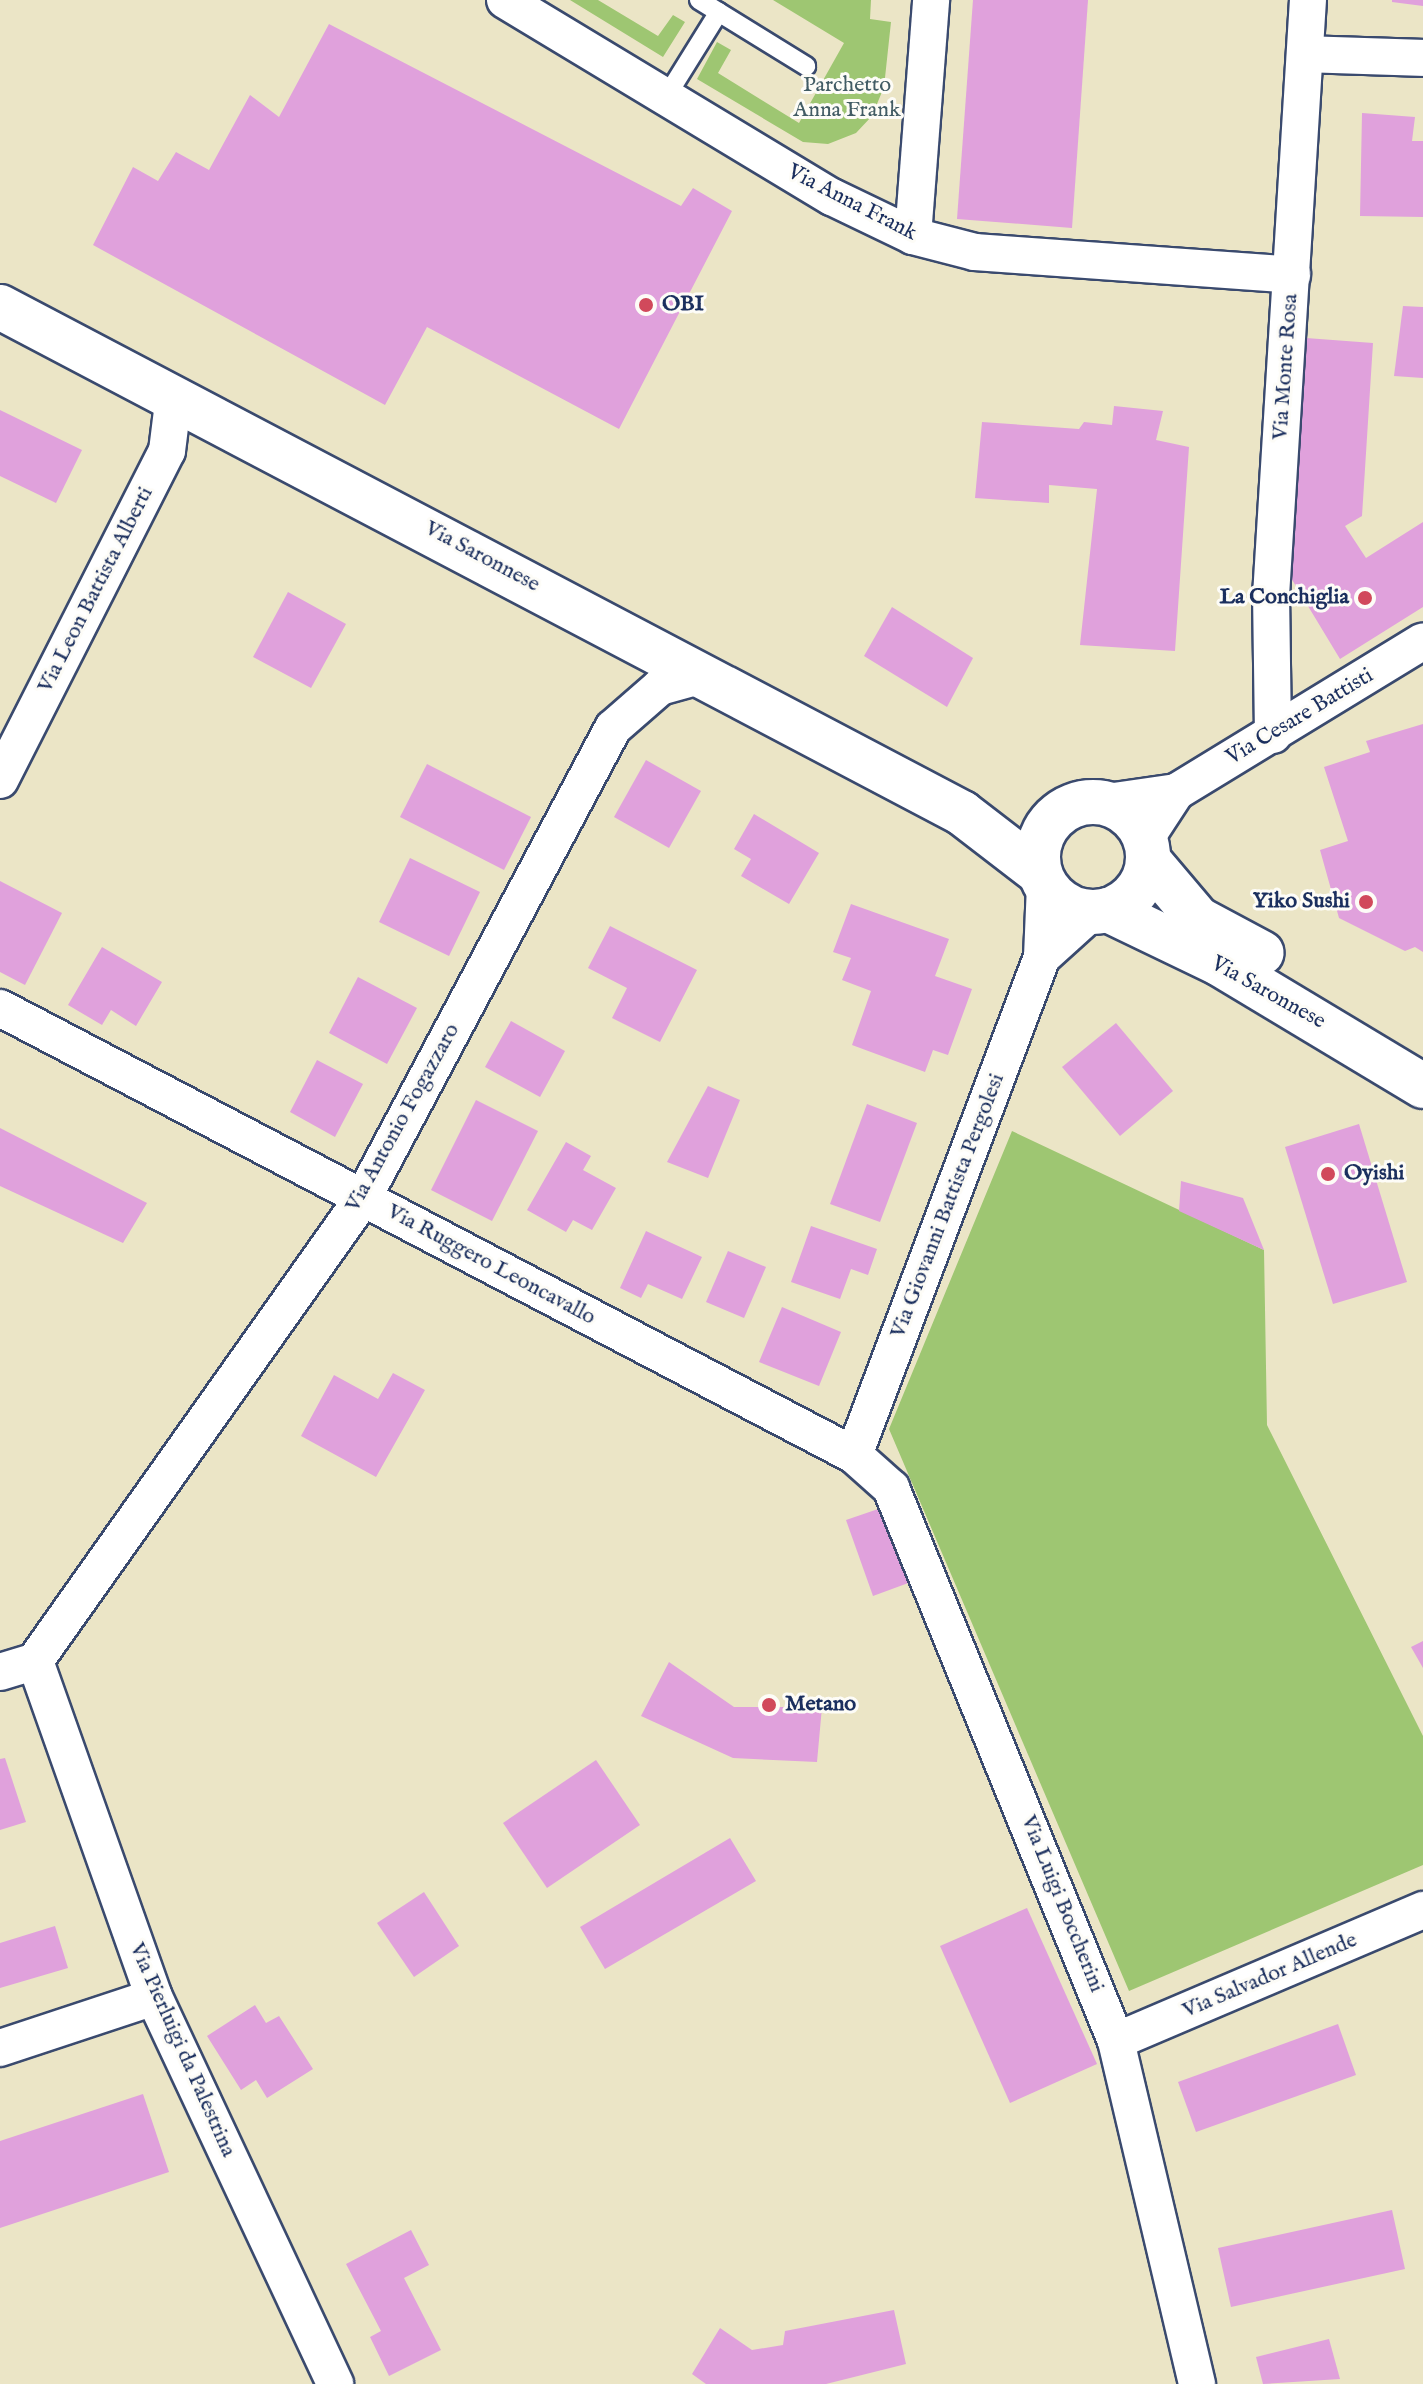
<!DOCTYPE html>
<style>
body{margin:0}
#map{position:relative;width:1423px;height:2384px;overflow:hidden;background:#ebe5c6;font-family:"IM FELL English",serif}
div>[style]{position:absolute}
.green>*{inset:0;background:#9ec672}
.building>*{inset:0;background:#e0a1dc}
.roads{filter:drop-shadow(2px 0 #3a4a6e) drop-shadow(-2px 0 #3a4a6e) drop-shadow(0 2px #3a4a6e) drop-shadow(0 -2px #3a4a6e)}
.service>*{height:18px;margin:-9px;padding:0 9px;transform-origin:9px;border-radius:9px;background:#fff}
.minor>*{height:36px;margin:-18px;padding:0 18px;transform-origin:18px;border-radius:18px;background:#fff}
.primary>*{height:44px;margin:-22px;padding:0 22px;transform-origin:22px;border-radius:22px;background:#fff}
.primary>.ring{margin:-22px;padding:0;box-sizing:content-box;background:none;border:44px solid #fff;border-radius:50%}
.dots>*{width:22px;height:22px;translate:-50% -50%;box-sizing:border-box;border:4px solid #fdfcf7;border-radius:50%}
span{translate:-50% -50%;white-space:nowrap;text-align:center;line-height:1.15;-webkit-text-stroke:6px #fdfcf7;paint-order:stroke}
.park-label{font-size:22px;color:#425c64}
.street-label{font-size:22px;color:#1b2f5e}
.poi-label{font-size:22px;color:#1b2f5e;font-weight:700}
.left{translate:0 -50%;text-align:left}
.right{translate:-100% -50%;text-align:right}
</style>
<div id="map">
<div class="green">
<div style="clip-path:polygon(570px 0,598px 0,658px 36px,673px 15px,685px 22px,663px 57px)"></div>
<div style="clip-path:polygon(773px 0,871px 0,870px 19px,891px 22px,884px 87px,872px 116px,856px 133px,828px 144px,803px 142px,697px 79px,717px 42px,731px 50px,718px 73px,799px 123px,844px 43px)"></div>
<div style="clip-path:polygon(1012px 1131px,1264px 1250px,1267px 1425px,1423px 1736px,1423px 1865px,1129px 1991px,889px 1429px)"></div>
</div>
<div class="building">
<div style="clip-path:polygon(973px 0,1088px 0,1072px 228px,957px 219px)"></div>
<div style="clip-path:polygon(1392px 0,1423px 0,1423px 6px,1392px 2px)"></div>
<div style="clip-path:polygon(329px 24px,681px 206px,693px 188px,732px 211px,619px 429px,427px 327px,385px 405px,93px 245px,133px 167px,158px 181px,176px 152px,209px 170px,250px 95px,279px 117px)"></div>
<div style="clip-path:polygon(1362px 113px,1415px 117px,1412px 141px,1423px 141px,1423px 217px,1360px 216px)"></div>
<div style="clip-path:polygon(1403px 306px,1423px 307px,1423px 378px,1394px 376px)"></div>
<div style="clip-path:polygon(1306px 338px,1373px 343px,1362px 516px,1345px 526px,1366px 558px,1423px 522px,1423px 607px,1340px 659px,1288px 573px)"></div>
<div style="clip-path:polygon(1114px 406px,1163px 411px,1156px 440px,1189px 447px,1175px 651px,1080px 645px,1097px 489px,1049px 485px,1049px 503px,975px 498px,982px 422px,1079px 429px,1084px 422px,1112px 425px)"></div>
<div style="clip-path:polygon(0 410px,82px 450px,56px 503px,0 476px)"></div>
<div style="clip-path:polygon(288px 592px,346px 624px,311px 688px,253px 657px)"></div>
<div style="clip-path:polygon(892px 607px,973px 658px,947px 707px,864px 656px)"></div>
<div style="clip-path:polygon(1423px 724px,1423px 952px,1415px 947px,1405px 951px,1339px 918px,1320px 850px,1348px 841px,1324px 767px,1370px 752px,1366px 741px)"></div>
<div style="clip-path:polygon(646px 760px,701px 791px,669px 848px,614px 817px)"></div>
<div style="clip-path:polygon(427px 764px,531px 817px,504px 870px,400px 817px)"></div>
<div style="clip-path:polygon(754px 814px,819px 853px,789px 904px,741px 876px,751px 859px,734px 849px)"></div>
<div style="clip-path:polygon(410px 858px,480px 892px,449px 956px,379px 922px)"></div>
<div style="clip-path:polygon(0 881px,62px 913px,25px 985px,0 972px)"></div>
<div style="clip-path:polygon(851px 904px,949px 939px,935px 976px,972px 989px,948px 1055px,933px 1050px,925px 1072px,852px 1045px,871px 991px,842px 980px,851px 958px,833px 952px)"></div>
<div style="clip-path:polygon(610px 926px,697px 970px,660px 1042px,612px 1018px,627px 988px,588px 968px)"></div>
<div style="clip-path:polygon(102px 947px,162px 982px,136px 1026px,111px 1010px,102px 1025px,68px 1005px)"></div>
<div style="clip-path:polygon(358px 977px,417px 1008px,387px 1064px,329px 1033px)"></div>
<div style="clip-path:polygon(511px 1021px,565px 1051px,540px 1097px,485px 1067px)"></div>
<div style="clip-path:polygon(1116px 1023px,1173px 1091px,1120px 1136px,1062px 1067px)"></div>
<div style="clip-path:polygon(317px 1060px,363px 1084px,335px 1137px,290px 1112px)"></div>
<div style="clip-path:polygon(708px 1086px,740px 1100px,708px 1178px,667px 1162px)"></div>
<div style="clip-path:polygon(476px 1100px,538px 1131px,492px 1221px,431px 1190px)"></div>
<div style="clip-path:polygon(867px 1104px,917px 1123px,880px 1222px,830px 1204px)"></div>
<div style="clip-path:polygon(1359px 1124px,1407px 1282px,1333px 1304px,1285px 1147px)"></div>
<div style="clip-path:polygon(0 1128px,147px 1203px,123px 1243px,0 1186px)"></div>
<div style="clip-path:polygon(566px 1142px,591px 1156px,583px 1170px,616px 1188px,592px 1230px,573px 1220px,566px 1232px,527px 1210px)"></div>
<div style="clip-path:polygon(1181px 1181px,1243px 1198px,1264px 1250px,1179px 1211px)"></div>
<div style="clip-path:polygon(811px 1226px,877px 1249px,868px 1275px,851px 1269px,840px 1299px,791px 1282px)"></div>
<div style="clip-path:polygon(646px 1231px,702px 1257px,682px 1299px,648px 1284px,641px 1298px,620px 1288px)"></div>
<div style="clip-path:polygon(728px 1251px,766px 1267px,744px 1318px,706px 1302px)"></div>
<div style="clip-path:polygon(782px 1307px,841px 1332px,819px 1386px,759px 1362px)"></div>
<div style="clip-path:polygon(393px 1373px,425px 1390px,376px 1477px,301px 1436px,334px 1375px,378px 1399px)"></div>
<div style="clip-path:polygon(884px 1507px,911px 1582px,873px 1596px,846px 1520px)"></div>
<div style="clip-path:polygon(1423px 1641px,1423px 1668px,1411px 1647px)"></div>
<div style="clip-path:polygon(669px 1662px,734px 1707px,822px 1707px,817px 1762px,733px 1758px,641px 1716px)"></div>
<div style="clip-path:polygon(5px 1758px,26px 1822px,0 1830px,0 1759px)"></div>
<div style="clip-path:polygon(596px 1760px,640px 1825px,547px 1888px,503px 1823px)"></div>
<div style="clip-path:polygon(730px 1838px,756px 1881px,605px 1969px,580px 1927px)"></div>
<div style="clip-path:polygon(424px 1892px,459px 1946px,414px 1977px,377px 1923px)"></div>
<div style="clip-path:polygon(1027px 1908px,1097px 2064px,1010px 2103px,940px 1946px)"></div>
<div style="clip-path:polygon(55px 1926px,68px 1968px,0 1988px,0 1943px)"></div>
<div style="clip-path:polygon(255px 2005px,266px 2023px,279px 2016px,313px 2069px,267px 2098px,256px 2080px,241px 2090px,207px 2036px)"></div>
<div style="clip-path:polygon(1338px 2024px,1356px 2075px,1196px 2132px,1178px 2082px)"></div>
<div style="clip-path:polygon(143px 2094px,169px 2172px,0 2228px,0 2141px)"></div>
<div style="clip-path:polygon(1392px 2210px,1405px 2269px,1231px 2307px,1218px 2248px)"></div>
<div style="clip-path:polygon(411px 2230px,429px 2265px,404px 2278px,441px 2350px,389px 2376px,370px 2337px,381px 2331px,346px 2264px)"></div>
<div style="clip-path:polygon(894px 2310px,906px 2364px,826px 2384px,706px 2384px,692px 2374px,720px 2328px,752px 2350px,783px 2345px,785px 2331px)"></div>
<div style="clip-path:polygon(1329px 2339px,1340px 2379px,1263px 2384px,1256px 2357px)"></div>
</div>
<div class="roads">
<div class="service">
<div style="left:699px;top:0;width:126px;rotate:31.7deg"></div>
<div style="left:666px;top:97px;width:100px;rotate:-58.1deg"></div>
</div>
<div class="minor">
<div style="left:505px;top:0;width:382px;rotate:31.1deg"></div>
<div style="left:832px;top:197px;width:90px;rotate:25.7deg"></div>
<div style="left:913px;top:236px;width:64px;rotate:14.5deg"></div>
<div style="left:975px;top:252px;width:318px;rotate:4.1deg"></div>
<div style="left:1305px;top:54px;width:118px;rotate:1.9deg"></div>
<div style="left:913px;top:236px;width:237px;rotate:-85.6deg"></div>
<div style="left:1273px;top:735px;width:139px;rotate:-90.8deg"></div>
<div style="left:1271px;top:596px;width:597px;rotate:-86.45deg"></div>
<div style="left:0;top:780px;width:369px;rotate:-63.1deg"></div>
<div style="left:167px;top:451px;width:56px;rotate:-82.9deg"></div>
<div style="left:1107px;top:802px;width:70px;rotate:-8.2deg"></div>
<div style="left:1176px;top:792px;width:289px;rotate:-31.4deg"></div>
<div style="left:1146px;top:838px;width:55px;rotate:-56.9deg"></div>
<div style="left:1045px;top:885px;width:72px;rotate:92.4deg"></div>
<div style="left:1042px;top:957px;width:67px;rotate:-42deg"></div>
<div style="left:0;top:1008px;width:964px;rotate:27.63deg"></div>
<div style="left:854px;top:1455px;width:50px;rotate:41.7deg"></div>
<div style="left:891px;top:1488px;width:597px;rotate:67.86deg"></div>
<div style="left:1116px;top:2041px;width:352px;rotate:76.7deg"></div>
<div style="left:854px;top:1455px;width:532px;rotate:-69.32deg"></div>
<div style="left:35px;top:1661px;width:356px;rotate:70.5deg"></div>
<div style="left:154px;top:1997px;width:427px;rotate:64.9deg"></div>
<div style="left:0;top:1672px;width:37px;rotate:-17deg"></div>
<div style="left:35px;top:1661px;width:567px;rotate:-54.69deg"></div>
<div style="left:363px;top:1198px;width:532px;rotate:-61.99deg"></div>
<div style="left:613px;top:728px;width:62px;rotate:-41.1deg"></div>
<div style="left:660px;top:687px;width:45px;rotate:-15.6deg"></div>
<div style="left:1116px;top:2041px;width:334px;rotate:-23.1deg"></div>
<div style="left:0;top:2048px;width:162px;rotate:-18.3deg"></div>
</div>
<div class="primary">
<div style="left:0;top:307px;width:1087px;rotate:27.74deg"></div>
<div style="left:962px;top:813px;width:98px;rotate:37.6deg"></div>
<div class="ring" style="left:1038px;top:802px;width:66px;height:66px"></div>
<div style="left:1149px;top:861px;width:76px;rotate:49.8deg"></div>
<div style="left:1198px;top:919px;width:72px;rotate:28deg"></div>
<div style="left:1108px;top:910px;width:124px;rotate:25.7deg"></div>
<div style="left:1220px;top:964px;width:237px;rotate:31deg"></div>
</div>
</div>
<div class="dots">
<div style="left:646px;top:305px;background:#d1495b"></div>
<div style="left:1365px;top:598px;background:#d1495b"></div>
<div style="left:1366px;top:902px;background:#d1495b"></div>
<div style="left:1328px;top:1174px;background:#d1495b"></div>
<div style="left:769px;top:1705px;background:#d1495b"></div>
</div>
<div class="park-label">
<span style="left:847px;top:98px">Parchetto<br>Anna Frank</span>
</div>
<div class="street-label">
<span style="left:852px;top:203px;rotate:27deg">Via Anna Frank</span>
<span style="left:1286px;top:367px;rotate:-86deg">Via Monte Rosa</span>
<span style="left:482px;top:557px;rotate:28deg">Via Saronnese</span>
<span style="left:96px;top:590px;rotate:-63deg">Via Leon Battista Alberti</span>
<span style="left:1300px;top:717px;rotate:-31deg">Via Cesare Battisti</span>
<span style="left:1268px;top:993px;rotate:29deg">Via Saronnese</span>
<span style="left:403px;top:1118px;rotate:-61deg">Via Antonio Fogazzaro</span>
<span style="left:948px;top:1206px;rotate:-69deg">Via Giovanni Battista Pergolesi</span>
<span style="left:491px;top:1265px;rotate:28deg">Via Ruggero Leoncavallo</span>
<span style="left:1062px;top:1904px;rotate:68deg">Via Luigi Boccherini</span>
<span style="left:1270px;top:1976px;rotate:-23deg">Via Salvador Allende</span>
<span style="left:182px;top:2050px;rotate:66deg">Via Pierluigi da Palestrina</span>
</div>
<div class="poi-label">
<span class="left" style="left:662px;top:305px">OBI</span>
<span class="right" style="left:1349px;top:598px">La Conchiglia</span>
<span class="right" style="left:1350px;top:902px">Yiko Sushi</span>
<span class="left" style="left:1344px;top:1174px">Oyishi</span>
<span class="left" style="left:785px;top:1705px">Metano</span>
</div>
</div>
